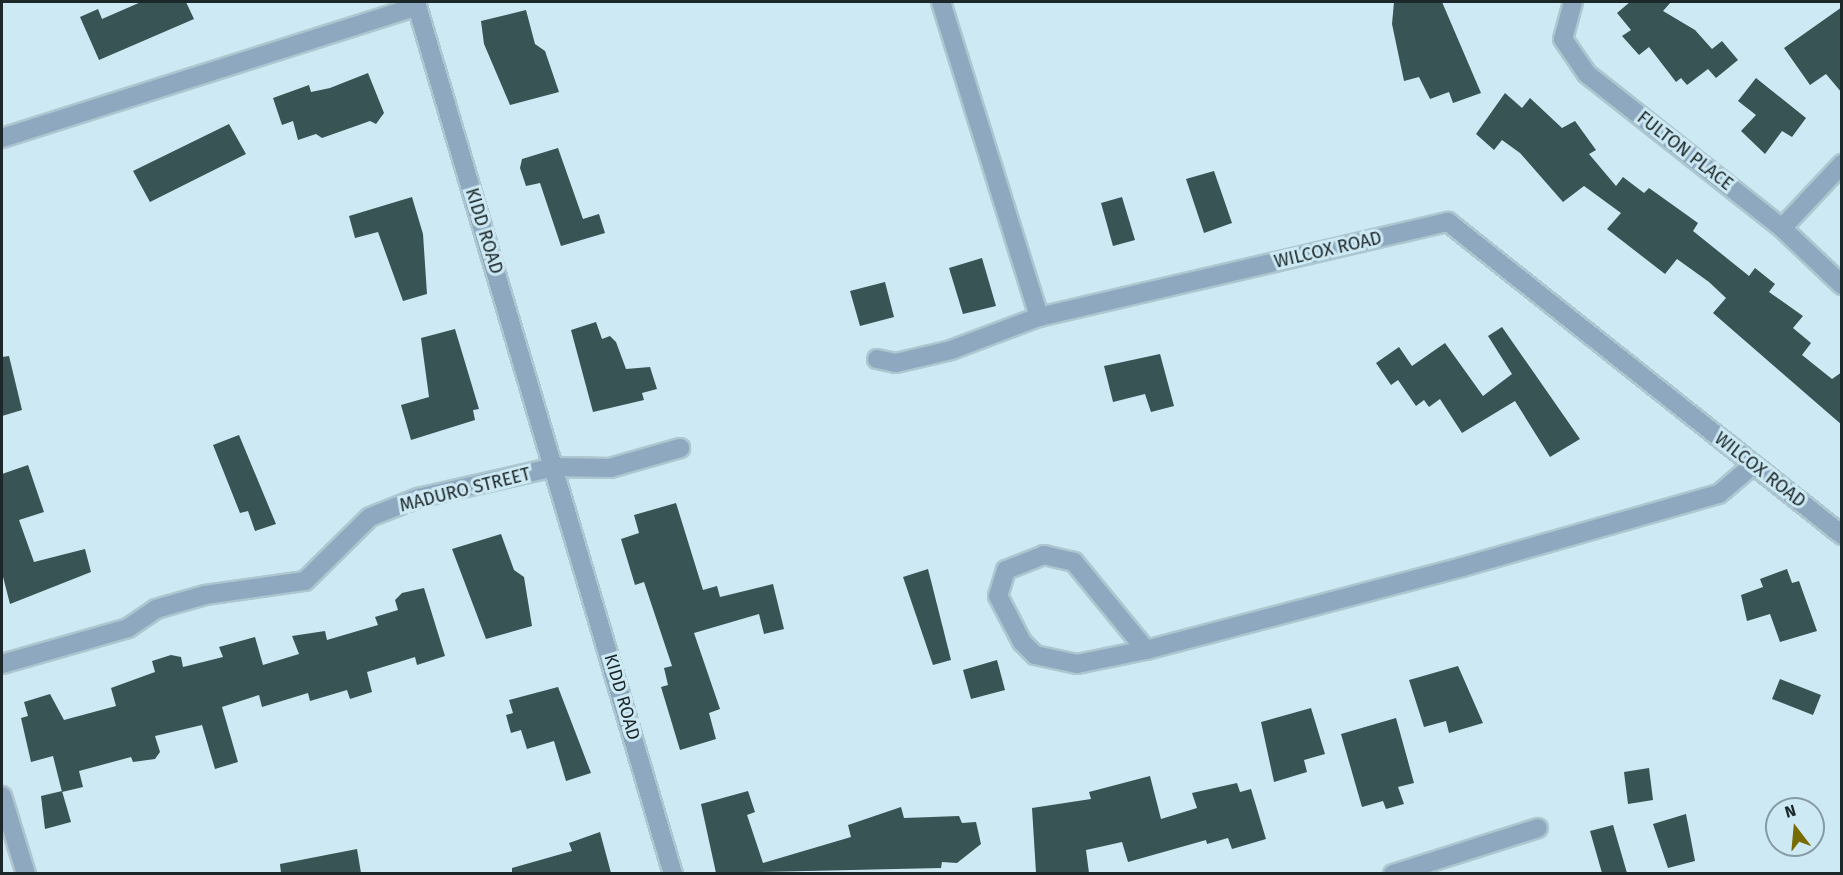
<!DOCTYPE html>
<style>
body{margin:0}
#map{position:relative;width:1843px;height:875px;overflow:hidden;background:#cde9f3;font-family:"Fira Sans",sans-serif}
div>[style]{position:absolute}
.building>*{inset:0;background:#395454}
.roads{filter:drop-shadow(2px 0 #adc6cf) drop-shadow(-2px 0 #adc6cf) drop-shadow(0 2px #adc6cf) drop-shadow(0 -2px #adc6cf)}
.minor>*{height:18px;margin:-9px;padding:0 9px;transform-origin:9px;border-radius:9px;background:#8da8bf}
span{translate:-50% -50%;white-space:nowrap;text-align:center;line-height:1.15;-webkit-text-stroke:6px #cde9f3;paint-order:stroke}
.street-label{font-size:18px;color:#1c272a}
.frame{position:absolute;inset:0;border:3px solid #1c272a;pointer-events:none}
.north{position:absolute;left:1765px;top:797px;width:60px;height:60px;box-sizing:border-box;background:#cde9f3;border:2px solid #869ba3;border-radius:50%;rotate:344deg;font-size:16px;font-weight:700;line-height:24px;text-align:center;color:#1c272a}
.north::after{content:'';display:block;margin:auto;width:21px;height:27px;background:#786b04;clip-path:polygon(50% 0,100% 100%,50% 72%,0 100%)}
</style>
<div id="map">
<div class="building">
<div style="clip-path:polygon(141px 2px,186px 2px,194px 19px,99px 60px,80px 17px,98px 9px,102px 19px)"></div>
<div style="clip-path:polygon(1394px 2px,1442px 2px,1481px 93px,1453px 103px,1449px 92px,1430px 99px,1419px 77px,1404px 81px,1392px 24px)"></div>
<div style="clip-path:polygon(1630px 2px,1671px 2px,1663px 11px,1695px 30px,1712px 49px,1722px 41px,1738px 60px,1716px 78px,1708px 69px,1687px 85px,1681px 78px,1676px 82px,1649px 47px,1639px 55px,1622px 36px,1631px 30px,1617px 13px)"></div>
<div style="clip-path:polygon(1842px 7px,1842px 93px,1826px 74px,1810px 85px,1784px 48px)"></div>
<div style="clip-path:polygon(526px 10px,535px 44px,545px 51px,559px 92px,510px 105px,484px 44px,481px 21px)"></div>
<div style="clip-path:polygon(368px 73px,384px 113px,376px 124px,370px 121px,322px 138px,316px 134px,298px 140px,293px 121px,282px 125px,273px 98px,309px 85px,311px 92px,330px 88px)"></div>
<div style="clip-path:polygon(1756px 78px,1806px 118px,1792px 137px,1782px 131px,1765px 154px,1741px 131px,1756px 115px,1738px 101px)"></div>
<div style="clip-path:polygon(1505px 93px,1522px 108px,1530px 98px,1562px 128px,1575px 121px,1596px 150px,1589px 154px,1616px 186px,1623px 177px,1644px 193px,1649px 188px,1698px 223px,1693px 231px,1749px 276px,1755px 268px,1775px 284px,1769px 292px,1803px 316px,1793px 328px,1811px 343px,1802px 355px,1832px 379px,1842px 372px,1842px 425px,1713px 313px,1726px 298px,1709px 282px,1677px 259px,1665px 274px,1607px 229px,1621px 213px,1584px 186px,1563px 202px,1520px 153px,1502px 140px,1494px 150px,1476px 134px)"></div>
<div style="clip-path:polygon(229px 124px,246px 154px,150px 202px,133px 171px)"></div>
<div style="clip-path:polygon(558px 148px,583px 219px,599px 214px,605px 233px,561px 246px,540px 183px,526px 186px,520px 168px,522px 159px)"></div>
<div style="clip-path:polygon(1214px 171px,1232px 223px,1204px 233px,1186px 179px)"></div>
<div style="clip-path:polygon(412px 197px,423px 234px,427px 294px,403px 301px,378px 232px,355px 238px,349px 216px)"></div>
<div style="clip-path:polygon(1122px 197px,1135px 240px,1113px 246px,1101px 203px)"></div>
<div style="clip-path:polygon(982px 258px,996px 306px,963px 314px,949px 268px)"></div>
<div style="clip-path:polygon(885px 282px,894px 317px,860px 326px,850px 291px)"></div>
<div style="clip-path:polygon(596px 322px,602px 339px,610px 336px,616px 342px,626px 369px,650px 367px,657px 389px,642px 393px,644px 400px,593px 412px,571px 330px)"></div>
<div style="clip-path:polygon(1502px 327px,1580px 439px,1550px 457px,1515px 401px,1462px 433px,1440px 399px,1429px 407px,1424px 400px,1416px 406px,1398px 380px,1391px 385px,1376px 363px,1399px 347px,1412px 366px,1445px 343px,1483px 396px,1512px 374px,1488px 336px)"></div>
<div style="clip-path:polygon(455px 329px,479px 409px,473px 410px,475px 420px,411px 440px,401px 405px,429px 397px,421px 338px)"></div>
<div style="clip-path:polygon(1160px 354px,1174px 406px,1151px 412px,1145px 394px,1113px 402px,1104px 366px)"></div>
<div style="clip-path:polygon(9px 356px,22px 410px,2px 416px,2px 357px)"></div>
<div style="clip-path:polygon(239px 435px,276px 524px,255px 531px,248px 511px,240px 513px,213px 445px)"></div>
<div style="clip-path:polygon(28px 465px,44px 512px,19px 520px,34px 562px,85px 549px,91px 572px,10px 604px,2px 573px,2px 474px)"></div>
<div style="clip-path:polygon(676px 503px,703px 590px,717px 586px,720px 597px,773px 584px,784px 629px,764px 634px,759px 614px,694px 633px,720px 709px,709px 713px,716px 739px,680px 750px,661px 687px,668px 685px,664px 668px,672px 666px,644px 582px,635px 585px,621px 539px,639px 533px,634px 515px)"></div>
<div style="clip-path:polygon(501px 534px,514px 570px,524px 577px,532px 626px,486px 639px,452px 549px)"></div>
<div style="clip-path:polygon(928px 569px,951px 660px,933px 665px,903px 577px)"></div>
<div style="clip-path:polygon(1787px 569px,1792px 583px,1799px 581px,1817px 631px,1780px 642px,1770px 614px,1747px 621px,1741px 595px,1763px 587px,1760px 579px)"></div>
<div style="clip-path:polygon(424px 588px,445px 656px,417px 665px,415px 657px,367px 672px,372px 692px,350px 699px,347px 690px,310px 701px,308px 693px,262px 707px,259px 695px,222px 707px,238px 762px,215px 769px,202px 725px,155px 736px,160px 752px,155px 759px,133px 762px,131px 757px,79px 771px,83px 787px,62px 792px,53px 756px,31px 762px,21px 718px,28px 716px,24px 702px,50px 694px,64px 720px,116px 706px,111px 688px,155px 672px,152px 661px,171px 655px,181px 657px,183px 667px,223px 657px,219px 647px,255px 637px,263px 665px,299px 654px,292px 636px,325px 631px,327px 640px,378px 625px,375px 617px,398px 610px,395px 600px,402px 593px)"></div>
<div style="clip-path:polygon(997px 660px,1005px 690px,971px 699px,963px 670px)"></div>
<div style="clip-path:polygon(1458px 666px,1483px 723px,1449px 733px,1446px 721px,1424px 727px,1409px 680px)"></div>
<div style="clip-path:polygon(1780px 679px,1821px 695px,1813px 715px,1772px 699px)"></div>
<div style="clip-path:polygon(558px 687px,591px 773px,566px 781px,554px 741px,527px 749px,521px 730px,511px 733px,506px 715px,513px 713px,509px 700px)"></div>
<div style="clip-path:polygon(1311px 708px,1325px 754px,1304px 760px,1307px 772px,1274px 782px,1261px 722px)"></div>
<div style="clip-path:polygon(1396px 718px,1414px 783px,1398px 787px,1404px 804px,1386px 809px,1383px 801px,1362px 807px,1341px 734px)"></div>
<div style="clip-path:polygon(1649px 768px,1653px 800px,1628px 804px,1624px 772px)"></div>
<div style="clip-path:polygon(1150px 776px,1161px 819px,1197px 808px,1192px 793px,1237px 783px,1240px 792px,1251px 789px,1266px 839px,1232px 849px,1228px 838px,1207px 844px,1206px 840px,1128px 862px,1122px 842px,1086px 850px,1089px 873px,1036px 873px,1032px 808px,1091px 799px,1089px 792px)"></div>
<div style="clip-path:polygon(62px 791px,71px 822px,45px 829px,41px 796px)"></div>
<div style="clip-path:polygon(748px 791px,755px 812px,747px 815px,763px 863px,851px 837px,848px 825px,901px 807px,904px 818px,959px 816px,962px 823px,976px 822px,981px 844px,957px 863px,942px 862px,941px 868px,716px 873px,701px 804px)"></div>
<div style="clip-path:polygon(1686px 814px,1695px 861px,1668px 868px,1653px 824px)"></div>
<div style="clip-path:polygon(1613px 825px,1627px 873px,1602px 873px,1590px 831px)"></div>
<div style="clip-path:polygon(600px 832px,611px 873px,512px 873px,512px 868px,572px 851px,569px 843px)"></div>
<div style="clip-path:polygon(357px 849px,361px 873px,281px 873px,280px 864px)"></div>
</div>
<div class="roads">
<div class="minor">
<div style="left:941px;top:2px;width:330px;rotate:72.7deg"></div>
<div style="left:1039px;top:317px;width:420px;rotate:-13.1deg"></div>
<div style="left:1448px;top:222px;width:503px;rotate:38.46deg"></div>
<div style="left:1573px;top:2px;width:38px;rotate:105deg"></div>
<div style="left:1563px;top:39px;width:42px;rotate:55.6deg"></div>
<div style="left:1587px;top:74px;width:248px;rotate:38.3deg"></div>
<div style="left:1782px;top:228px;width:83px;rotate:43.5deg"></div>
<div style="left:2px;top:138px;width:435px;rotate:-17.6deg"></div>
<div style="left:417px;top:6px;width:905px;rotate:73.57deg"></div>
<div style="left:1782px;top:228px;width:88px;rotate:-46.8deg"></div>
<div style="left:877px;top:359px;width:19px;rotate:12deg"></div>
<div style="left:896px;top:363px;width:57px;rotate:-13.3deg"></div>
<div style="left:951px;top:350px;width:94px;rotate:-20.6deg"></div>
<div style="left:1146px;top:650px;width:114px;rotate:-129.3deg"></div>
<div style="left:1074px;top:562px;width:31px;rotate:-167deg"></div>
<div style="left:1044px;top:555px;width:41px;rotate:158.5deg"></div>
<div style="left:1006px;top:570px;width:27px;rotate:107deg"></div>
<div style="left:998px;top:596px;width:52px;rotate:62.4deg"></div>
<div style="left:1022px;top:642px;width:18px;rotate:45deg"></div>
<div style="left:1035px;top:655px;width:43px;rotate:12.1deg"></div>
<div style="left:1077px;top:664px;width:70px;rotate:-11.5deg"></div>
<div style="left:1146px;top:650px;width:327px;rotate:-14.7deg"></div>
<div style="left:1462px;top:567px;width:267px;rotate:-15.9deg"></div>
<div style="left:1719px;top:494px;width:45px;rotate:-40.5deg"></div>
<div style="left:2px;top:664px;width:131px;rotate:-15.9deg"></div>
<div style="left:128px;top:628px;width:34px;rotate:-34deg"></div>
<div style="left:156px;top:609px;width:51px;rotate:-15.9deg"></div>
<div style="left:205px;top:595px;width:101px;rotate:-8deg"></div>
<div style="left:305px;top:581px;width:91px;rotate:-44.6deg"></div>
<div style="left:370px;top:517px;width:52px;rotate:-21.6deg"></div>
<div style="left:418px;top:498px;width:139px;rotate:-12.8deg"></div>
<div style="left:554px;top:467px;width:56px;rotate:1deg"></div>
<div style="left:610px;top:468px;width:73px;rotate:-15.9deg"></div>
<div style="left:2px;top:796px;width:82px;rotate:72.9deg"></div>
<div style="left:1393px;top:874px;width:152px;rotate:-17.6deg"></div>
</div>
</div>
<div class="street-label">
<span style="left:1685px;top:151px;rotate:38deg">FULTON PLACE</span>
<span style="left:484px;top:231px;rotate:73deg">KIDD ROAD</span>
<span style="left:1328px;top:250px;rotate:-13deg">WILCOX ROAD</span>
<span style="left:1760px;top:470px;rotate:38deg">WILCOX ROAD</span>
<span style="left:465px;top:490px;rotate:-14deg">MADURO STREET</span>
<span style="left:622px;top:697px;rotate:74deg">KIDD ROAD</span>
</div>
<div class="frame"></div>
<div class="north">N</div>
</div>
